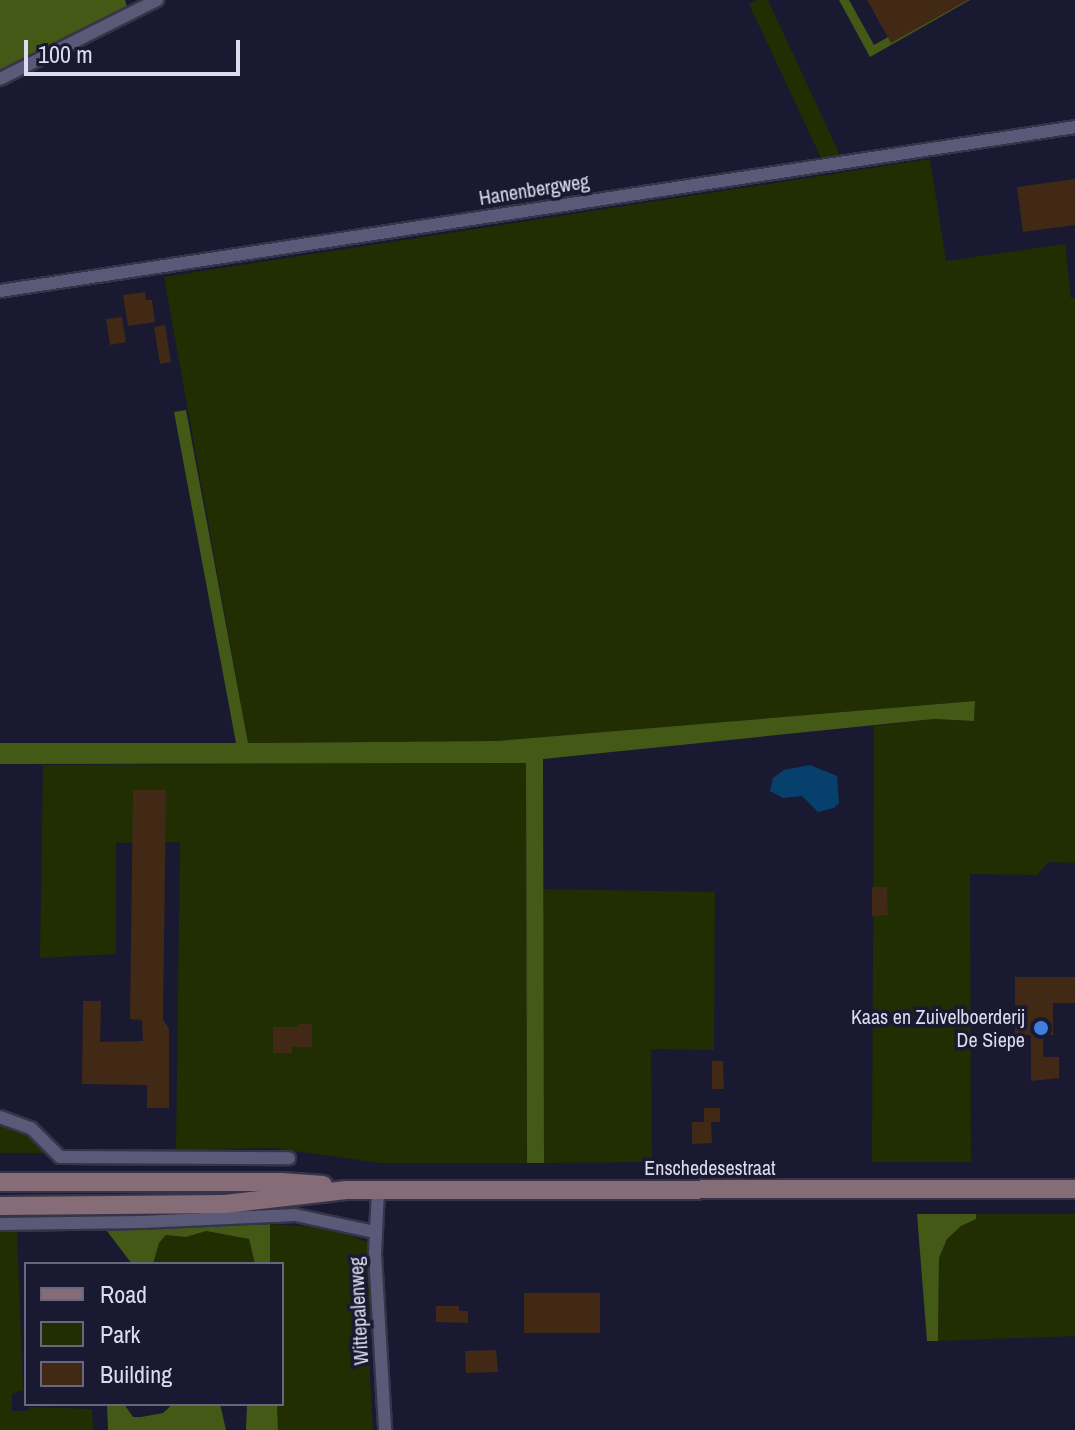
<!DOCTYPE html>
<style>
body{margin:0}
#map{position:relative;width:1075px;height:1430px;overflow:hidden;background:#1a1932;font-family:"Archivo Narrow",sans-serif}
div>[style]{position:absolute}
.green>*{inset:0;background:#202e01}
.forest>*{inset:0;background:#455917}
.water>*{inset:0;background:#07406d}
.building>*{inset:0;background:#412915}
.roads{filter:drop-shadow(2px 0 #353448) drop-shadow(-2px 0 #353448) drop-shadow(0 2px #353448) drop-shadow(0 -2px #353448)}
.street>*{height:12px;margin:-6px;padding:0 6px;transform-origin:6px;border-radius:6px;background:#5a5a78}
.secondary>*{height:18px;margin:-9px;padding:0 9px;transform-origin:9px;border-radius:9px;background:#856c76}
.dots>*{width:22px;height:22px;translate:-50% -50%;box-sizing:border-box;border:4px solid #1a1932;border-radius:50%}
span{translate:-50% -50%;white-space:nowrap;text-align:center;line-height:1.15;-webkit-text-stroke:7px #1a1932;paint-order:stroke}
.street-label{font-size:20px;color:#dcdcee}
.poi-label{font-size:20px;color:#dcdcee}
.right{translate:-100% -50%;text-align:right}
.legend{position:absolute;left:24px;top:1262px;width:260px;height:144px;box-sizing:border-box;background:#1a1932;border:2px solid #68677d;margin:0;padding:10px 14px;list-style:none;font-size:24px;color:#dcdcee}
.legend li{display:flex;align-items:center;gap:16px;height:40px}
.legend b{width:40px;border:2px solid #68677d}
.scale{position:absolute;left:24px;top:40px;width:216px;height:36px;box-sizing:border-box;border:4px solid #dcdcee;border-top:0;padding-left:10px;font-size:24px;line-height:28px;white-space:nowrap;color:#dcdcee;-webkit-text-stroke:6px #1a1932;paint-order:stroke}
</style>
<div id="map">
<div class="green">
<div style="clip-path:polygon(758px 0,768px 0,840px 155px,821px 158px,749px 4px)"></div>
<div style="clip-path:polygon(930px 159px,946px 261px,1065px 244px,1071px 298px,1075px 298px,1075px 863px,1048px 862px,1037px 875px,970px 874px,971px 1162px,872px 1162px,874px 726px,934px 719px,974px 721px,975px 701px,497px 741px,248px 743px,164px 277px)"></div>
<div style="clip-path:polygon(526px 763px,527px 1163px,381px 1163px,273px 1148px,176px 1150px,180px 842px,116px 843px,116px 954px,40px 958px,43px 765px)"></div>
<div style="clip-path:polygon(543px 889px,715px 892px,714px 1050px,651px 1049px,652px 1162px,544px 1163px)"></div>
<div style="clip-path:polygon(9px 1124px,25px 1130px,49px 1153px,0 1153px,0 1125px)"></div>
<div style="clip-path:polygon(976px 1214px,1075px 1214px,1075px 1336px,938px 1341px,939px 1258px,947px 1239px,961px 1226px,976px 1219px)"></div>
<div style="clip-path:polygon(270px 1224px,332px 1228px,371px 1244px,370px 1376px,373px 1430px,278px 1430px,277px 1404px,282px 1404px,282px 1264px,270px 1264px)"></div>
<div style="clip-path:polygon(205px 1231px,249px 1239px,255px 1264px,153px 1264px,159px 1243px,166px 1235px,186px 1237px)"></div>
<div style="clip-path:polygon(0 1232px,17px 1232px,23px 1390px,12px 1394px,12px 1411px,28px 1411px,29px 1407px,92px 1409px,93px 1430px,0 1430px)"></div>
</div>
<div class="forest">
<div style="clip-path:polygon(0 0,125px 0,127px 7px,0 71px)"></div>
<div style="clip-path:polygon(839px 0,849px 0,874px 45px,953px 0,970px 0,870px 57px)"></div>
<div style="clip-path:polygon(186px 410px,248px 743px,497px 741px,975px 701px,974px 721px,934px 719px,543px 759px,544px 1163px,527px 1163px,526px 763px,0 764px,0 743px,236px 743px,174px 412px)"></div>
<div style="clip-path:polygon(917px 1214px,976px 1214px,976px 1219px,961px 1226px,947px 1239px,939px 1258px,938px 1341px,927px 1341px)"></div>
<div style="clip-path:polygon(270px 1224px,270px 1264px,255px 1264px,249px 1239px,206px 1231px,186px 1237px,166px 1235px,159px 1243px,153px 1264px,132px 1264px,107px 1231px)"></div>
<div style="clip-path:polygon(107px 1404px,124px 1404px,133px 1417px,141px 1417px,163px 1413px,173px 1404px,220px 1404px,226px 1430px,108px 1430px)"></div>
<div style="clip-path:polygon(247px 1404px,277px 1404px,278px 1430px,246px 1430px)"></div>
</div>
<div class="water">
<div style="clip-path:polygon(810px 765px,837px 776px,839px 803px,834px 808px,818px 812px,802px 796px,783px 798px,770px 791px,773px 778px,784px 770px)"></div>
</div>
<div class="building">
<div style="clip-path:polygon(867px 0,968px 0,891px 43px)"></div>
<div style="clip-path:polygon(1075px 179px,1075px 225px,1023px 232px,1017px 187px)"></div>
<div style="clip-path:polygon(145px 292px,146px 300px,152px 300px,155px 322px,128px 326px,123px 295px)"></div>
<div style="clip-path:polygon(122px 317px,126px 342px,110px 345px,106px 319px)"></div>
<div style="clip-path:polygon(165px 325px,171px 362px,160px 364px,154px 327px)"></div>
<div style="clip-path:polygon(133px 790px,166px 790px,163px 1019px,169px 1029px,169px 1108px,147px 1108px,147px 1085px,82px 1084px,83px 1001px,101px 1001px,100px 1042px,143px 1041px,142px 1020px,130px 1019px)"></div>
<div style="clip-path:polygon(872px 887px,887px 887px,888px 915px,872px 916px)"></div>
<div style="clip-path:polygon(1015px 977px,1075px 977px,1075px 1003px,1053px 1003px,1053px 1035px,1043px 1035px,1043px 1057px,1059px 1057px,1059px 1078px,1031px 1081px,1031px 1035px,1015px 1035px)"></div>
<div style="clip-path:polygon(299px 1024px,312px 1024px,312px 1047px,292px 1047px,292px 1053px,273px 1053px,273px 1027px,299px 1027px)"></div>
<div style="clip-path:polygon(712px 1061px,723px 1061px,724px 1089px,712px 1089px)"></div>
<div style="clip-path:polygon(704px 1108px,720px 1108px,720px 1122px,711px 1122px,712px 1143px,692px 1144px,692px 1122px,704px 1122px)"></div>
<div style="clip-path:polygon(524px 1293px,600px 1293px,600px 1333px,524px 1333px)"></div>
<div style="clip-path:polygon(436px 1306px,459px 1306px,459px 1311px,468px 1311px,468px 1323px,436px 1322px)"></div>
<div style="clip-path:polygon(496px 1350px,498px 1372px,466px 1373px,465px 1351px)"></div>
</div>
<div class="roads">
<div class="street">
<div style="left:0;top:79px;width:176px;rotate:-26.7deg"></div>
<div style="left:0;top:291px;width:1087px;rotate:-8.67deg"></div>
<div style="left:0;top:1117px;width:33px;rotate:20deg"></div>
<div style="left:31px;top:1128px;width:41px;rotate:45deg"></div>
<div style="left:60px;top:1157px;width:229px;rotate:0.3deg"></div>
<div style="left:378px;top:1190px;width:64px;rotate:92.7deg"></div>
<div style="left:375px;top:1254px;width:176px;rotate:86.7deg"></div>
<div style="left:0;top:1224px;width:141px;rotate:-0.8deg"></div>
<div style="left:141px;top:1222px;width:154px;rotate:-2.6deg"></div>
<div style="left:295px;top:1215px;width:82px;rotate:12deg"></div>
</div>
<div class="secondary">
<div style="left:0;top:1182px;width:281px"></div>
<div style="left:281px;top:1182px;width:42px;rotate:4.1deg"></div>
<div style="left:0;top:1206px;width:225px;rotate:-0.5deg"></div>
<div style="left:225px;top:1204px;width:122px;rotate:-6.6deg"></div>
<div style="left:346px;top:1190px;width:729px;rotate:-0.08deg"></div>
</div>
</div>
<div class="dots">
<div style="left:1041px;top:1028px;background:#3f7fe0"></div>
</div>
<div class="street-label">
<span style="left:534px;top:189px;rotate:-9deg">Hanenbergweg</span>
<span style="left:710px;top:1167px">Enschedesestraat</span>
<span style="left:358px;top:1311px;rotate:-93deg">Wittepalenweg</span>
</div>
<div class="poi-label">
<span class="right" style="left:1025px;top:1028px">Kaas en Zuivelboerderij<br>De Siepe</span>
</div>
<ul class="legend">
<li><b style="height:10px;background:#856c76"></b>Road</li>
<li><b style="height:22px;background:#202e01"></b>Park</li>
<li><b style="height:22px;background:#412915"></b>Building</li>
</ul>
<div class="scale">100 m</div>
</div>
